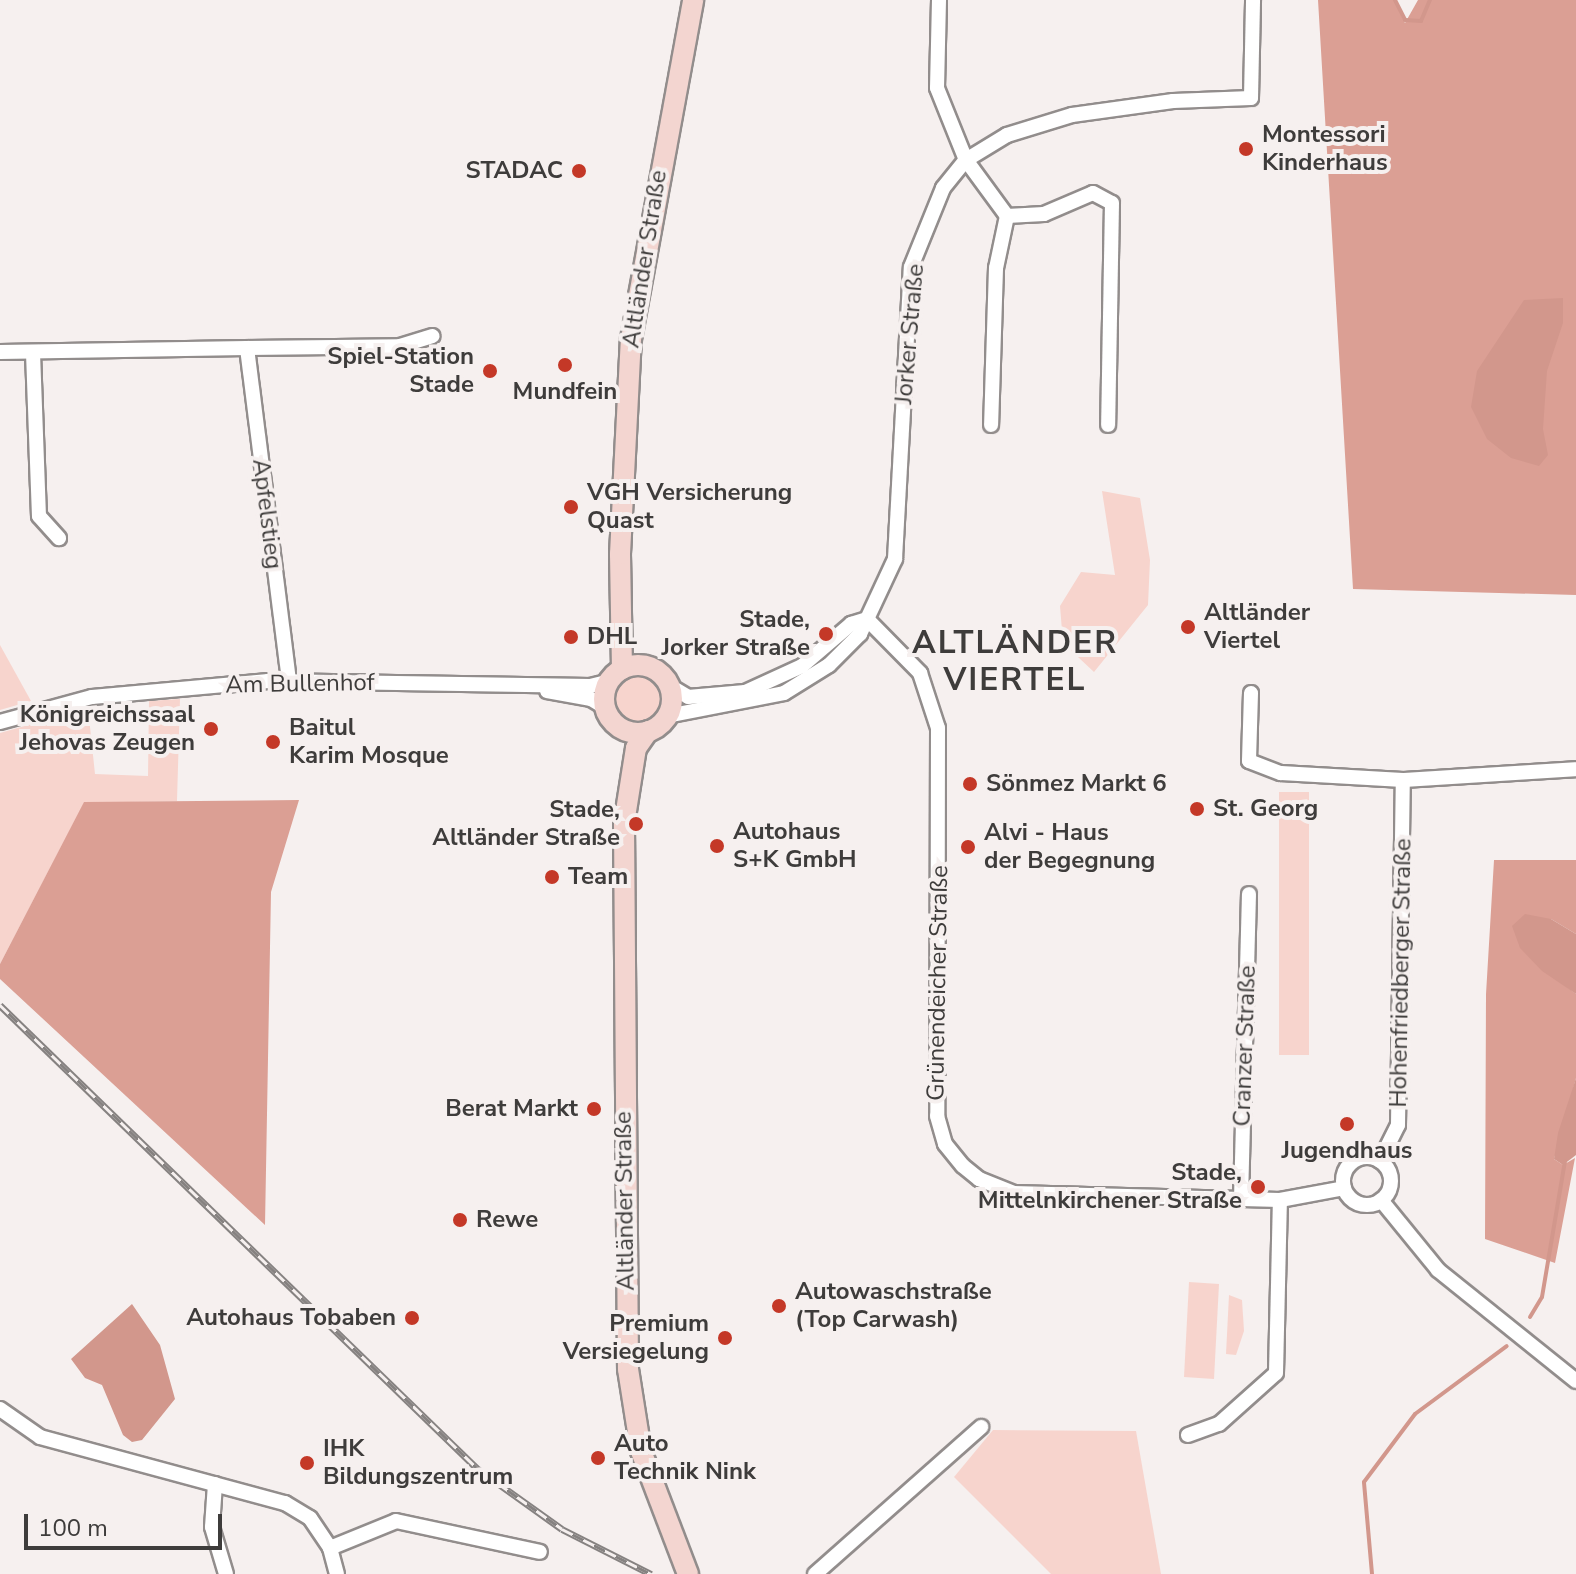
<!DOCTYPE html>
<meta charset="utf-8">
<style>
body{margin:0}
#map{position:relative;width:1576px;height:1574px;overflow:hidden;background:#f6f0ef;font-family:"Nunito Sans",sans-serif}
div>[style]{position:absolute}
.green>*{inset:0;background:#f7d4cd}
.round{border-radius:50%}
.forest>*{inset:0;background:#db9f94}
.water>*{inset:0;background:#d2978c}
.stream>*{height:4px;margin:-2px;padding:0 2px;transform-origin:2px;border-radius:2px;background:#d2978c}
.roads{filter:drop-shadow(2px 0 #928d8c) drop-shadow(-2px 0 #928d8c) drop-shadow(0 2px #928d8c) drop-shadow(0 -2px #928d8c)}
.street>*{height:14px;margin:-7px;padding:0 7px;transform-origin:7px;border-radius:7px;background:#fff}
.street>.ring{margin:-7px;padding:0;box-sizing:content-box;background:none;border:14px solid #fff;border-radius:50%}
.secondary>*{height:20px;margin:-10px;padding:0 10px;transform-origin:10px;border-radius:10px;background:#f3d5d0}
.secondary>.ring{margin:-10px;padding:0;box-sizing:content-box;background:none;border:20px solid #f3d5d0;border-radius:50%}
.rail>*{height:7px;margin-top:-3.5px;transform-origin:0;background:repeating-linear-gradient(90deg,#f6f0ef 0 12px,#868281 0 24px);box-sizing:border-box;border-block:2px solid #868281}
.dots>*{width:22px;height:22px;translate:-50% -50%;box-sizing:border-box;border:4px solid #f6f0ef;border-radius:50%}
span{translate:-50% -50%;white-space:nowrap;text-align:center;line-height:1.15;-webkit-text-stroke:8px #f6f0ef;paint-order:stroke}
.poi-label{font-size:24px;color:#3e3c3b;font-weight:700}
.left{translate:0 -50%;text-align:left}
.right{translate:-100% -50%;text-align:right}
.street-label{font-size:24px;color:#3e3c3b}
.district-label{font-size:32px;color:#3e3c3b;font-weight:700;letter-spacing:2px}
.scale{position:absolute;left:24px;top:1514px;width:198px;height:36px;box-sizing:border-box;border:4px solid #3e3c3b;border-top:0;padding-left:10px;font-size:24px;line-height:28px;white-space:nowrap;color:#3e3c3b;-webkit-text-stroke:6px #f6f0ef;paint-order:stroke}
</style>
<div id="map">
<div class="green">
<div style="clip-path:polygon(1102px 491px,1140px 498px,1150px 560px,1148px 605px,1094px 672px,1063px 643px,1060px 606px,1081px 572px,1115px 575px)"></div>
<div style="clip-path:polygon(0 645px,31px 701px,0 710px)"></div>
<div class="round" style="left:615px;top:676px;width:46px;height:46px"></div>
<div style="clip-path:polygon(180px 699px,177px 801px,84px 803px,0 964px,0 733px,88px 708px,95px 774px,148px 776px,149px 701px)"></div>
<div style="clip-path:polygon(1279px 792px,1309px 792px,1309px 1055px,1279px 1055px)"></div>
<div style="clip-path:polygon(1189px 1282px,1219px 1284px,1214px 1379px,1184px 1377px)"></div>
<div style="clip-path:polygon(1229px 1295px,1242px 1300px,1244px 1331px,1236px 1355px,1226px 1354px)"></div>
<div style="clip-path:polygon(993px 1430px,1136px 1431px,1161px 1574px,1051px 1574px,954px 1477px)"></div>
</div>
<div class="forest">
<div style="clip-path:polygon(1318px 0,1394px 0,1405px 23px,1418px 0,1576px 0,1576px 595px,1353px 589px)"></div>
<div style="clip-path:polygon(299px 800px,271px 892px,265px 1225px,0 979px,0 964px,84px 802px)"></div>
<div style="clip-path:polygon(1494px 860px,1576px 860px,1576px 934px,1551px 919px,1562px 983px,1576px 994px,1576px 1078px,1554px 1159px,1563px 1165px,1575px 1158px,1555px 1263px,1485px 1239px,1486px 994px)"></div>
</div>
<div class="water">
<div style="clip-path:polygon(1563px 298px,1563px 323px,1547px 371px,1543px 429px,1548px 455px,1539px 466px,1511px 458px,1487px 439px,1471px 407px,1477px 371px,1524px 300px)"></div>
<div style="clip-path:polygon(1525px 914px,1551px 919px,1576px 934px,1576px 994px,1542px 971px,1520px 948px,1512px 926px)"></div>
<div style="clip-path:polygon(1576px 1078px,1576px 1155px,1563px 1165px,1554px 1159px,1558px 1133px)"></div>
<div style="clip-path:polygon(132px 1304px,160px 1345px,175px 1399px,142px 1440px,132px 1442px,123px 1435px,102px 1385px,85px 1378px,71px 1359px)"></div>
</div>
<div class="stream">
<div style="left:1395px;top:0;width:22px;rotate:63deg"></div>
<div style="left:1405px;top:20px;width:16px;rotate:4deg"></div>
<div style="left:1421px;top:21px;width:23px;rotate:-67deg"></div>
<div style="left:1530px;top:1317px;width:23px;rotate:-59deg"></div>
<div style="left:1542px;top:1297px;width:138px;rotate:-80.4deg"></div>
<div style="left:1372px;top:1574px;width:92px;rotate:-95deg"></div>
<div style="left:1364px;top:1482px;width:85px;rotate:-53.1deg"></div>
<div style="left:1415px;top:1414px;width:114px;rotate:-36.5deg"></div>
</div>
<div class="roads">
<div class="street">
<div style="left:939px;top:0;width:88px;rotate:91.3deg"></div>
<div style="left:937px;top:88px;width:78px;rotate:68.1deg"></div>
<div style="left:966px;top:160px;width:69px;rotate:53.8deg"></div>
<div style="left:1007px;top:216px;width:53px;rotate:101.9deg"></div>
<div style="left:996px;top:268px;width:157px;rotate:91.8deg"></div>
<div style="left:1007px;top:216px;width:37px;rotate:-3deg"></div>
<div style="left:1044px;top:214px;width:53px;rotate:-23.2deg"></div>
<div style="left:1093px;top:193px;width:21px;rotate:28deg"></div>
<div style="left:1112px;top:203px;width:222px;rotate:91deg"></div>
<div style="left:247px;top:348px;width:153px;rotate:-0.7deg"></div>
<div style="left:400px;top:346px;width:34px;rotate:-17deg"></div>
<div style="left:0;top:352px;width:247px;rotate:-0.9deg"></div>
<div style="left:247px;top:348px;width:335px;rotate:82.8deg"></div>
<div style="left:33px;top:353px;width:163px;rotate:87.9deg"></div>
<div style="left:39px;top:516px;width:30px;rotate:48deg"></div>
<div style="left:867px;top:619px;width:76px;rotate:45.5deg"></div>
<div style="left:920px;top:673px;width:58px;rotate:71.9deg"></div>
<div style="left:938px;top:728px;width:388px;rotate:90.1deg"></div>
<div style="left:937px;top:1116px;width:29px;rotate:74deg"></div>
<div style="left:945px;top:1144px;width:28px;rotate:51deg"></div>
<div style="left:963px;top:1166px;width:21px;rotate:39deg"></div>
<div style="left:979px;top:1179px;width:37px;rotate:22deg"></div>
<div style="left:1013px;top:1193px;width:267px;rotate:1.5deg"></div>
<div style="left:1280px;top:1200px;width:65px;rotate:-10.6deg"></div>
<div style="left:670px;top:686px;width:21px;rotate:31deg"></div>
<div style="left:688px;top:697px;width:57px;rotate:-5deg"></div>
<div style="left:745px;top:692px;width:63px;rotate:-24.5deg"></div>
<div style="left:802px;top:666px;width:65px;rotate:-40.6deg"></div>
<div style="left:851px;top:624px;width:17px;rotate:-17deg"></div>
<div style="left:547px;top:691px;width:45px;rotate:10.3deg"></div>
<div style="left:591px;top:699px;width:17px;rotate:31deg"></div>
<div style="left:1251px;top:693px;width:68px;rotate:91.7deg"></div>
<div style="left:1249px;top:761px;width:34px;rotate:21deg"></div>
<div style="left:1281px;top:773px;width:122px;rotate:3.3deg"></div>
<div style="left:667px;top:716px;width:119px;rotate:-11.1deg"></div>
<div style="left:784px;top:693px;width:53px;rotate:-31.9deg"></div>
<div style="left:829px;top:665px;width:44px;rotate:-45deg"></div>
<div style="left:860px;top:634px;width:83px;rotate:-65deg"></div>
<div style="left:895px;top:559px;width:292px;rotate:-86.9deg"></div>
<div style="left:911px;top:267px;width:85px;rotate:-67.9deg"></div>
<div style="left:943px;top:188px;width:36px;rotate:-51deg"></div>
<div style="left:966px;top:160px;width:48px;rotate:-31.4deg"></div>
<div style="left:1007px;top:135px;width:68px;rotate:-17.1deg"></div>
<div style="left:1072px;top:115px;width:102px;rotate:-7.9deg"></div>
<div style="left:1173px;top:101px;width:78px;rotate:-2.2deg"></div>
<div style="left:1251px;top:98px;width:98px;rotate:-88.8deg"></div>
<div style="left:0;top:722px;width:95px;rotate:-15.2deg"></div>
<div style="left:92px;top:697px;width:177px;rotate:-5.2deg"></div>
<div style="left:268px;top:681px;width:322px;rotate:0.9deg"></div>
<div style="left:590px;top:686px;width:21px;rotate:-14deg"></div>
<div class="ring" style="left:1343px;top:1157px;width:34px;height:34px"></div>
<div style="left:1380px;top:1161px;width:40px;rotate:-63.4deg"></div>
<div style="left:1398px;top:1125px;width:345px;rotate:-89.2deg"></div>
<div style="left:1403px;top:780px;width:173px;rotate:-3.6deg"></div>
<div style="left:1241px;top:1199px;width:305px;rotate:-88.5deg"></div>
<div style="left:1381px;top:1200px;width:90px;rotate:50.8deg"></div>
<div style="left:1438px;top:1270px;width:177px;rotate:38.8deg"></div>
<div style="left:0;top:1409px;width:49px;rotate:35deg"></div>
<div style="left:40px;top:1437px;width:254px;rotate:15.1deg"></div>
<div style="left:285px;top:1503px;width:29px;rotate:31deg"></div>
<div style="left:310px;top:1518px;width:36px;rotate:56deg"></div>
<div style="left:330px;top:1548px;width:27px;rotate:75deg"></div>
<div style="left:1188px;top:1435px;width:33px;rotate:-20deg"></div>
<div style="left:1219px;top:1424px;width:76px;rotate:-41.8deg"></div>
<div style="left:1276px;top:1373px;width:173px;rotate:-88.7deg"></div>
<div style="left:215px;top:1484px;width:43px;rotate:94deg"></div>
<div style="left:212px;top:1527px;width:49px;rotate:73.4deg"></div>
<div style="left:330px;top:1548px;width:71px;rotate:-22.2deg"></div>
<div style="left:396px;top:1521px;width:147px;rotate:12.1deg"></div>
<div style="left:815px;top:1574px;width:222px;rotate:-41.5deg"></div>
</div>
<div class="secondary">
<div class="ring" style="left:604px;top:665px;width:48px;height:48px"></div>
<div style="left:622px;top:669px;width:115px;rotate:-91deg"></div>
<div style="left:620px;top:554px;width:215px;rotate:-87.1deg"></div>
<div style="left:631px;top:339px;width:345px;rotate:-79.6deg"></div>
<div style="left:648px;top:731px;width:21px;rotate:125deg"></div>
<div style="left:636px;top:748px;width:77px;rotate:99deg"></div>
<div style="left:624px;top:824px;width:545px;rotate:89.58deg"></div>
<div style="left:628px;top:1369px;width:83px;rotate:81deg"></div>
<div style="left:641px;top:1451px;width:132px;rotate:69.1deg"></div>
</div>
</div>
<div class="rail">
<div style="left:0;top:1005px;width:666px;rotate:44.15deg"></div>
<div style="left:478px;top:1469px;width:103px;rotate:35.5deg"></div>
<div style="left:562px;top:1529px;width:100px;rotate:26.8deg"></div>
</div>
<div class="dots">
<div style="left:1246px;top:149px;background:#c43827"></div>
<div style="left:579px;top:171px;background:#c43827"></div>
<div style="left:565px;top:365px;background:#c43827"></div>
<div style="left:490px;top:371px;background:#c43827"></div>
<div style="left:571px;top:507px;background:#c43827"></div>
<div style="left:1188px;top:627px;background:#c43827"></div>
<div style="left:826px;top:634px;background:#c43827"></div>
<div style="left:571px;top:637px;background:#c43827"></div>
<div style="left:211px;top:729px;background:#c43827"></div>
<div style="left:273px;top:742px;background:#c43827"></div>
<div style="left:970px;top:784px;background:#c43827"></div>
<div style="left:1197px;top:809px;background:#c43827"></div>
<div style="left:636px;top:824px;background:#c43827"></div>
<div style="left:717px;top:846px;background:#c43827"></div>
<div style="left:968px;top:847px;background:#c43827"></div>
<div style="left:552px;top:877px;background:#c43827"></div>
<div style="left:594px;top:1109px;background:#c43827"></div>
<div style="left:1347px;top:1124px;background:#c43827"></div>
<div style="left:1258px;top:1187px;background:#c43827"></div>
<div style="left:460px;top:1220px;background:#c43827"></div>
<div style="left:779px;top:1306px;background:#c43827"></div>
<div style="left:412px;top:1318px;background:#c43827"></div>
<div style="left:725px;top:1338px;background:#c43827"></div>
<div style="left:598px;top:1458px;background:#c43827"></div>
<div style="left:307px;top:1463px;background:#c43827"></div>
</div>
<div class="poi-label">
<span class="left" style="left:1262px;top:149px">Montessori<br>Kinderhaus</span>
<span class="right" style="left:563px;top:171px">STADAC</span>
<span class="right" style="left:474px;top:371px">Spiel-Station<br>Stade</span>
<span style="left:565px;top:392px">Mundfein</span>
<span class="left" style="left:587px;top:507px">VGH Versicherung<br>Quast</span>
<span class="left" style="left:1204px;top:627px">Altländer<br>Viertel</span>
<span class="right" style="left:810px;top:634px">Stade,<br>Jorker Straße</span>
<span class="left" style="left:587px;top:637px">DHL</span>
<span class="right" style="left:195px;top:729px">Königreichssaal<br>Jehovas Zeugen</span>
<span class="left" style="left:289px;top:742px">Baitul<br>Karim Mosque</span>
<span class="left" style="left:986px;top:784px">Sönmez Markt 6</span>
<span class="left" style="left:1213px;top:809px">St. Georg</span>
<span class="right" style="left:620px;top:824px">Stade,<br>Altländer Straße</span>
<span class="left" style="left:733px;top:846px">Autohaus<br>S+K GmbH</span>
<span class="left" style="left:984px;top:847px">Alvi - Haus<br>der Begegnung</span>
<span class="left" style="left:568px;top:877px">Team</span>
<span class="right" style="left:578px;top:1109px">Berat Markt</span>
<span style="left:1347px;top:1151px">Jugendhaus</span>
<span class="right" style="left:1242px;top:1187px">Stade,<br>Mittelnkirchener Straße</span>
<span class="left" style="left:476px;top:1220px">Rewe</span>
<span class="left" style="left:795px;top:1306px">Autowaschstraße<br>(Top Carwash)</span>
<span class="right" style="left:396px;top:1318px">Autohaus Tobaben</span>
<span class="right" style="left:709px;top:1338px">Premium<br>Versiegelung</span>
<span class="left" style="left:614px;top:1458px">Auto<br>Technik Nink</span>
<span class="left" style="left:323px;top:1463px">IHK<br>Bildungszentrum</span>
</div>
<div class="street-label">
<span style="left:645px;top:259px;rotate:-81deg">Altländer Straße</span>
<span style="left:910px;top:334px;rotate:-85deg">Jorker Straße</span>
<span style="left:267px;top:514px;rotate:83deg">Apfelstieg</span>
<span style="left:300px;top:684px;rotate:-1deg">Am Bullenhof</span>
<span style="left:1401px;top:973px;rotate:-89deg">Hohenfriedberger Straße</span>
<span style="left:938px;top:983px;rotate:-89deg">Grünendeicher Straße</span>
<span style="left:1245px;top:1046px;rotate:-88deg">Cranzer Straße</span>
<span style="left:625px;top:1201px;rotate:-91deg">Altländer Straße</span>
</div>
<div class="district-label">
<span style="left:1015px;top:662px">ALTLÄNDER<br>VIERTEL</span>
</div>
<div class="scale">100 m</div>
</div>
